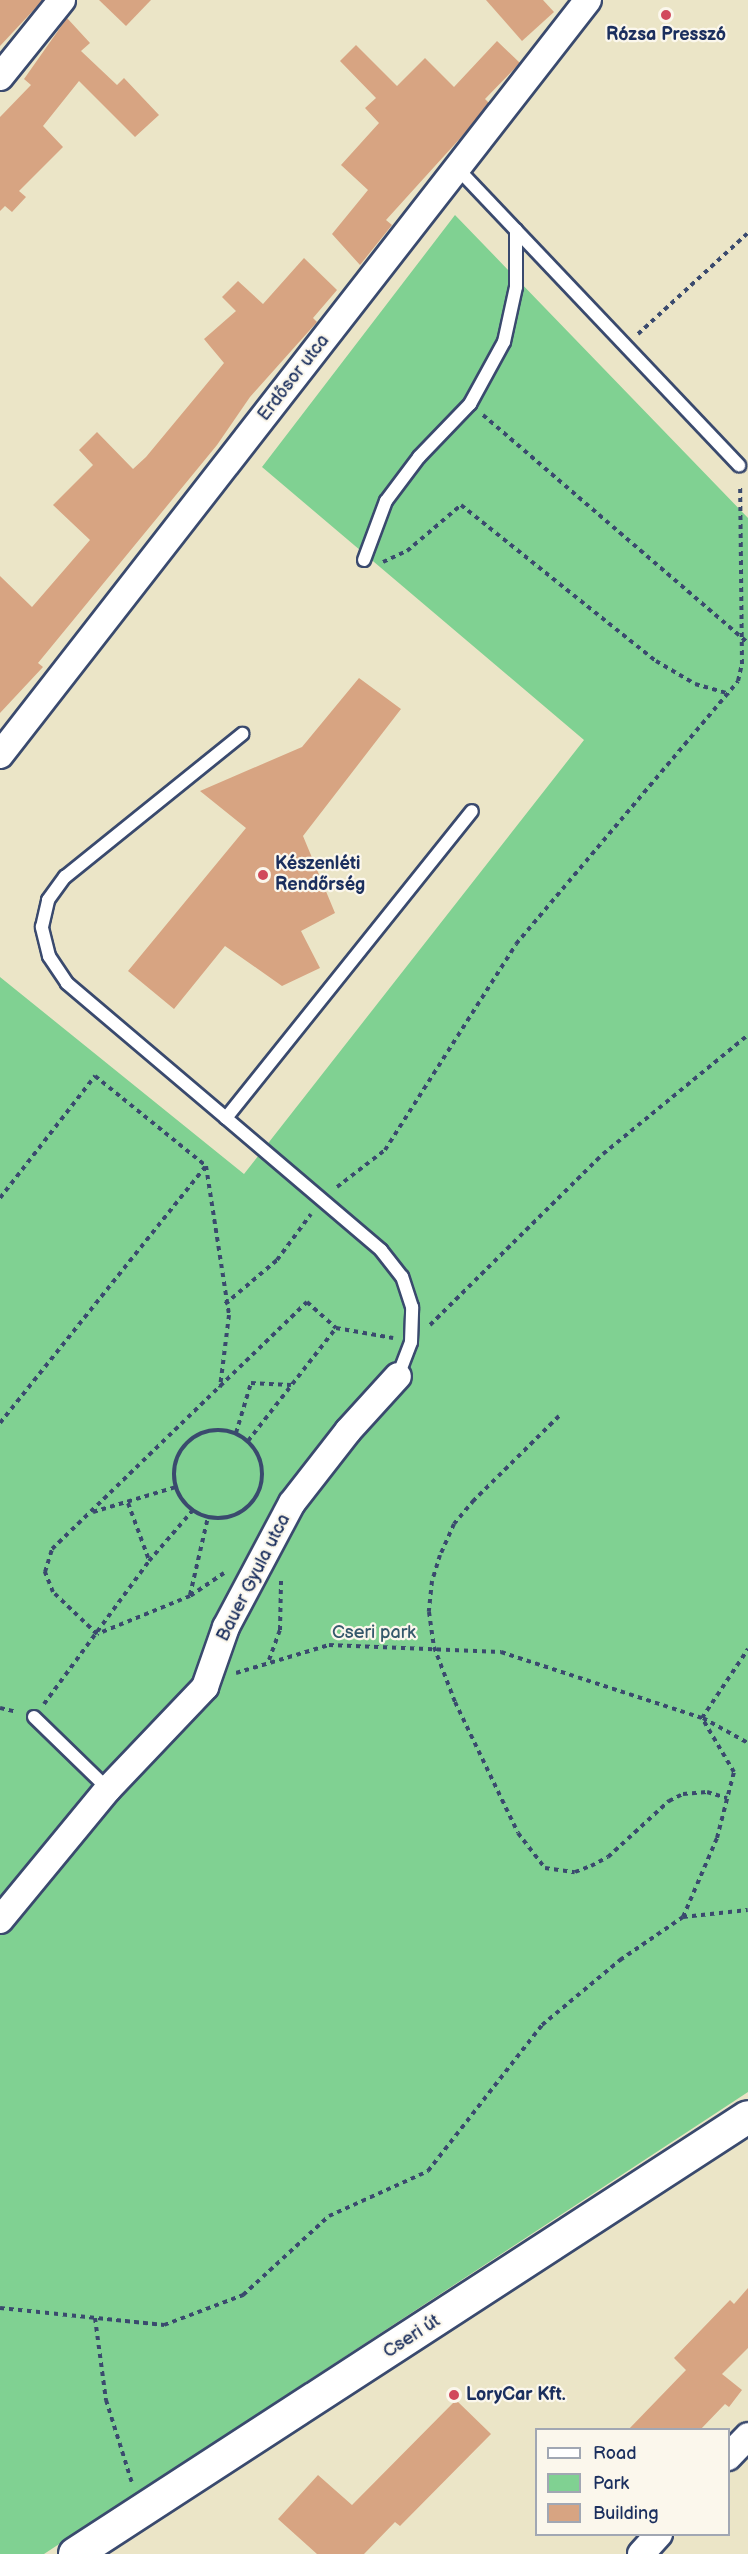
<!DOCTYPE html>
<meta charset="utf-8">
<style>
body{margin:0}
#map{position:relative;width:748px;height:2554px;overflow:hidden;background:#ebe5c7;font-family:"Balsamiq Sans",sans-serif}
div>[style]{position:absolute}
.green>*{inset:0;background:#80d192}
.building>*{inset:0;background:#d7a482}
.path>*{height:4px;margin-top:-2px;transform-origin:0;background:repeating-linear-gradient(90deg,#3a4a6e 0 4.5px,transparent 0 9px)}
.path>.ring{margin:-2px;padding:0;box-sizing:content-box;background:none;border:4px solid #3a4a6e;border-radius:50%}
.roads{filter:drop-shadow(2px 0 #3a4a6e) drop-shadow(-2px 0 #3a4a6e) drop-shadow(0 2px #3a4a6e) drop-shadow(0 -2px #3a4a6e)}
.service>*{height:12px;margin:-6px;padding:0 6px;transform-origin:6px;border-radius:6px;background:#fff}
.minor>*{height:26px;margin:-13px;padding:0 13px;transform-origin:13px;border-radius:13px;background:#fff}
.tertiary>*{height:32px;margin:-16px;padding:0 16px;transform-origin:16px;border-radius:16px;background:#fff}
.dots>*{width:16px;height:16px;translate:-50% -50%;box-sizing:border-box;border:3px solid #fbf7ec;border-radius:50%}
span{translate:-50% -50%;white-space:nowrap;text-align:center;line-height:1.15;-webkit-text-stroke:4.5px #fbf7ec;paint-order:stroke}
.poi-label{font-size:18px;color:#1b2f5e;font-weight:700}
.left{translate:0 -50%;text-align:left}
.street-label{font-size:18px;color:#1b2f5e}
.park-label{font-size:18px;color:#34586b}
.legend{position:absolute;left:535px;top:2428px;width:195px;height:108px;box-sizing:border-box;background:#fbf7ec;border:2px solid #a1a7b3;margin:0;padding:8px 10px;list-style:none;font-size:18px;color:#1b2f5e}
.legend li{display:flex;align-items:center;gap:12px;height:30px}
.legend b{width:30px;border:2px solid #a1a7b3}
</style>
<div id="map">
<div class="green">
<div style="clip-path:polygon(455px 215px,748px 518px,748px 2092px,44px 2554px,0 2554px,0 977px,244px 1174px,584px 740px,262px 467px)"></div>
</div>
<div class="building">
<div style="clip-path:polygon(0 0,43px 0,0 46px)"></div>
<div style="clip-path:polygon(99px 0,151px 0,126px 26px)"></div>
<div style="clip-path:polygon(486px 0,543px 0,554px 12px,522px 41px)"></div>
<div style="clip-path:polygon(67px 18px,90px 43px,81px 51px,117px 85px,124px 78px,159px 115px,135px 137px,79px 81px,43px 126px,63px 147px,19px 191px,26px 197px,12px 212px,5px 206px,0 211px,0 117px,31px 85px,24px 79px)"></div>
<div style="clip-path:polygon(497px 41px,520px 63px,485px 99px,489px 103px,464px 134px,386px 220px,392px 225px,360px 265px,332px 234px,368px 190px,341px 165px,379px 123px,365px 108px,376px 98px,340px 61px,356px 45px,397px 86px,425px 58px,454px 87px)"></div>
<div style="clip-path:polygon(304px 258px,337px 290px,313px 318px,317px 322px,250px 397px,217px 445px,38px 663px,43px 667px,0 713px,0 576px,32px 607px,90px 540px,53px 505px,93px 465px,79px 450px,97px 432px,133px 469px,146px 457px,224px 363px,204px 339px,236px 311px,222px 297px,238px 281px,263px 304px)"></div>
<div style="clip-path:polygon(359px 678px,401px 709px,303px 836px,335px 913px,301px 931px,320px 968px,282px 986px,225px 946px,174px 1009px,128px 971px,246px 828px,200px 791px,302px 747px)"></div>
<div style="clip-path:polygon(748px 2288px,748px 2348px,722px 2374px,742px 2390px,729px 2407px,725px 2404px,700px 2430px,628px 2430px,686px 2370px,674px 2358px,730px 2300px,734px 2304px)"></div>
<div style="clip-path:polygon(456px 2400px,491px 2434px,400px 2526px,395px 2522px,364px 2554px,317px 2554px,278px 2519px,318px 2475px,352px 2505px)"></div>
</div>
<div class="path">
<div style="left:638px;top:334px;width:149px;rotate:-42.6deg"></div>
<div style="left:483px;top:415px;width:350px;rotate:40.7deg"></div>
<div style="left:383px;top:562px;width:26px;rotate:-25deg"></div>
<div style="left:407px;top:551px;width:71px;rotate:-40.4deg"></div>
<div style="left:461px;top:505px;width:250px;rotate:38.7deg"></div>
<div style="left:656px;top:661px;width:45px;rotate:30.5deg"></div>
<div style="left:695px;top:684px;width:36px;rotate:16deg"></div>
<div style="left:337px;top:1187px;width:61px;rotate:-37.6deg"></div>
<div style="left:385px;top:1150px;width:244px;rotate:-57.5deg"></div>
<div style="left:516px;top:944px;width:344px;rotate:-49.8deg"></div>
<div style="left:738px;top:681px;width:17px;rotate:-77deg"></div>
<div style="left:742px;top:664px;width:180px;rotate:-90.6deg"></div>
<div style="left:0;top:1198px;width:155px;rotate:-52.1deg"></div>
<div style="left:95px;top:1076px;width:143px;rotate:39deg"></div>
<div style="left:206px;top:1166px;width:151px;rotate:81.2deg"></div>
<div style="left:229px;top:1315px;width:73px;rotate:97.1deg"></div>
<div style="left:225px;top:1304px;width:68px;rotate:-40.2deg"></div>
<div style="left:277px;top:1260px;width:57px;rotate:-53.5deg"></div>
<div style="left:430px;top:1325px;width:243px;rotate:-44.7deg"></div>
<div style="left:603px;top:1154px;width:188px;rotate:-39.4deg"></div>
<div style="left:559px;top:1416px;width:120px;rotate:135.3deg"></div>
<div style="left:474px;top:1500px;width:31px;rotate:130deg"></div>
<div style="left:454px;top:1524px;width:34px;rotate:114deg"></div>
<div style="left:440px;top:1555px;width:27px;rotate:107deg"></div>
<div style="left:432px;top:1581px;width:31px;rotate:96deg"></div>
<div style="left:429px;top:1612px;width:35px;rotate:82deg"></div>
<div style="left:434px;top:1647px;width:59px;rotate:69.1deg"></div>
<div style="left:455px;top:1702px;width:145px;rotate:64.3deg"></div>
<div style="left:518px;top:1833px;width:44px;rotate:52.4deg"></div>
<div style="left:545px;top:1868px;width:30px;rotate:8deg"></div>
<div style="left:575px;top:1872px;width:17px;rotate:-21deg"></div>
<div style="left:591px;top:1866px;width:19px;rotate:-28deg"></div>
<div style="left:608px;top:1857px;width:83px;rotate:-42.6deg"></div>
<div style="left:669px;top:1801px;width:16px;rotate:-27deg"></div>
<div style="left:683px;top:1794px;width:24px;rotate:-5deg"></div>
<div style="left:707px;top:1792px;width:21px;rotate:17deg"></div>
<div style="left:0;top:1423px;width:328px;rotate:-51.3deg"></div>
<div class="ring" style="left:174px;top:1430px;width:84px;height:84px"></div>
<div style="left:236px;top:1433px;width:52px;rotate:-73.3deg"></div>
<div style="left:251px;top:1383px;width:40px;rotate:2.9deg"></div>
<div style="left:248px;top:1441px;width:143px;rotate:-52.1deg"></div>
<div style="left:128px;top:1503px;width:61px;rotate:69.8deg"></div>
<div style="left:93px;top:1512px;width:87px;rotate:-16.8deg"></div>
<div style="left:224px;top:1573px;width:41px;rotate:145.9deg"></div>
<div style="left:190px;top:1596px;width:100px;rotate:157.8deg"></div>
<div style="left:97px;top:1634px;width:61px;rotate:-136.3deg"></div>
<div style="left:53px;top:1592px;width:22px;rotate:-112deg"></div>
<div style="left:45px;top:1572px;width:24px;rotate:-73deg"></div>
<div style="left:52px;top:1549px;width:355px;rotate:-44.1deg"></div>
<div style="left:307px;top:1302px;width:39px;rotate:42deg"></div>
<div style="left:336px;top:1328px;width:58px;rotate:10deg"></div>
<div style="left:190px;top:1595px;width:80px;rotate:-77deg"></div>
<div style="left:269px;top:1660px;width:32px;rotate:-70deg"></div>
<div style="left:280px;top:1630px;width:49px;rotate:-88.8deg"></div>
<div style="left:236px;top:1673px;width:97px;rotate:-16.8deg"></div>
<div style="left:329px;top:1645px;width:172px;rotate:2.3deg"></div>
<div style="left:501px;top:1652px;width:212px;rotate:18.2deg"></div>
<div style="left:702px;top:1718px;width:83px;rotate:-56.3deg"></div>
<div style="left:44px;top:1704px;width:177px;rotate:-53.7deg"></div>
<div style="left:149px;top:1561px;width:67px;rotate:-49.2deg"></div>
<div style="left:0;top:1708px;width:17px;rotate:13deg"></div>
<div style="left:703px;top:1718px;width:51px;rotate:29.1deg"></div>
<div style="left:683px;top:1917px;width:86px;rotate:-66.7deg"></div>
<div style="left:717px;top:1838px;width:68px;rotate:-75.6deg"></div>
<div style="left:734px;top:1772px;width:63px;rotate:-120.7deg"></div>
<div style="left:0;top:2308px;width:165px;rotate:5.9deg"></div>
<div style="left:164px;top:2325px;width:85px;rotate:-20.8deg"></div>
<div style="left:243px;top:2295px;width:117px;rotate:-42.6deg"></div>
<div style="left:329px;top:2216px;width:109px;rotate:-24.4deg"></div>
<div style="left:428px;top:2171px;width:185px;rotate:-52deg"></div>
<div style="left:542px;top:2025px;width:102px;rotate:-39.8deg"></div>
<div style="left:620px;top:1960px;width:76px;rotate:-34.3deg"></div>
<div style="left:683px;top:1917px;width:65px;rotate:-6.1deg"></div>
<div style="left:95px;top:2318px;width:83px;rotate:82.4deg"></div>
<div style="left:106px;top:2400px;width:87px;rotate:72.6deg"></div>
</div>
<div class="roads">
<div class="service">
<div style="left:457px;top:168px;width:410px;rotate:46.5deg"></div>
<div style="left:364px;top:560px;width:63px;rotate:-69.6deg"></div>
<div style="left:386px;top:501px;width:55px;rotate:-53.1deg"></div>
<div style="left:419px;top:457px;width:74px;rotate:-46.1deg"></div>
<div style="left:470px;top:404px;width:71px;rotate:-61.3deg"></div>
<div style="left:504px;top:342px;width:56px;rotate:-77.7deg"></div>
<div style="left:516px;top:287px;width:57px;rotate:-90deg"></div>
<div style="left:226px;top:1118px;width:209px;rotate:-139.7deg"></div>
<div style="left:67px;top:983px;width:32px;rotate:-124deg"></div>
<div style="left:49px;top:956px;width:30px;rotate:-104deg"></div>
<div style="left:42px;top:927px;width:28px;rotate:-77deg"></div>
<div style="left:48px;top:900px;width:29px;rotate:-54deg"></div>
<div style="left:65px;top:877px;width:228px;rotate:-38.9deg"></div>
<div style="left:398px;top:1376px;width:36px;rotate:-69deg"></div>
<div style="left:411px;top:1342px;width:35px;rotate:-88deg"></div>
<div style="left:412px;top:1307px;width:32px;rotate:-108deg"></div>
<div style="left:402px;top:1277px;width:34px;rotate:-128deg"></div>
<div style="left:381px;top:1250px;width:204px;rotate:-139.6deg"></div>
<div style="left:226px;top:1118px;width:393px;rotate:-51.3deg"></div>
<div style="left:34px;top:1717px;width:103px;rotate:44.2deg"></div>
</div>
<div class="minor">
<div style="left:0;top:77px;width:99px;rotate:-51.2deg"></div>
<div style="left:0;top:755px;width:957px;rotate:-52.09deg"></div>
<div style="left:0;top:1920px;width:170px;rotate:-50.5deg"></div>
<div style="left:108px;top:1789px;width:141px;rotate:-46.4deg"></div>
<div style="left:205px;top:1687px;width:64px;rotate:-70.7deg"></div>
<div style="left:226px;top:1627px;width:140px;rotate:-62deg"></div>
<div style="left:292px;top:1503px;width:91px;rotate:-52.1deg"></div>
<div style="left:348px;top:1431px;width:74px;rotate:-47.7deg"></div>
<div style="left:728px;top:2457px;width:29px;rotate:-46deg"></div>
<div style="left:641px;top:2554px;width:27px;rotate:-48deg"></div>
</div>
<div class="tertiary">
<div style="left:75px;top:2554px;width:802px;rotate:-33deg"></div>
</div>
</div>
<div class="dots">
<div style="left:666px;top:15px;background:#d1495b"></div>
<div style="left:263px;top:875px;background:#d1495b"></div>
<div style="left:454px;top:2395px;background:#d1495b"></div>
</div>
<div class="poi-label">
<span style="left:666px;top:35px">Rózsa Presszó</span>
<span class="left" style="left:275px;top:875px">Készenléti<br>Rendőrség</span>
<span class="left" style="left:466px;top:2395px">LoryCar Kft.</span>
</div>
<div class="street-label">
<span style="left:294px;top:378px;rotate:-52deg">Erdősor utca</span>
<span style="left:254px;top:1578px;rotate:-63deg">Bauer Gyula utca</span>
<span style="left:412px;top:2337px;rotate:-33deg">Cseri út</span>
</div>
<div class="park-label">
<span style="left:374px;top:1633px">Cseri park</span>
</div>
<ul class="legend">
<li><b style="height:8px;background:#fff"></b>Road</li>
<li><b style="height:16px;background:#80d192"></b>Park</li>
<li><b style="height:16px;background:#d7a482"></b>Building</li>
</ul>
</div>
